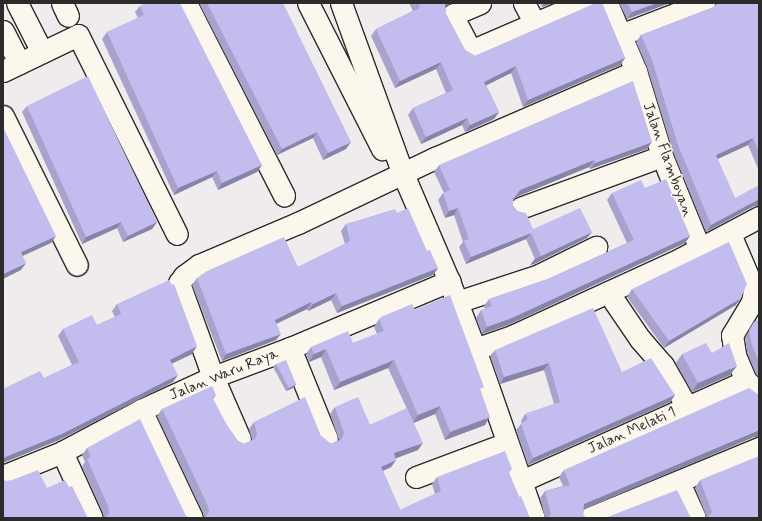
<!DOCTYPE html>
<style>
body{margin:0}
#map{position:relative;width:762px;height:521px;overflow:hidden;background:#f0ebec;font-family:Mynerve,sans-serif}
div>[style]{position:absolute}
.roads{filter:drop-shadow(1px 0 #2b2b2b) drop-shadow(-1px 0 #2b2b2b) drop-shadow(0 1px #2b2b2b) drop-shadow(0 -1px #2b2b2b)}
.minor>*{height:21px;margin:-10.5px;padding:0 10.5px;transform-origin:10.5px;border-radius:10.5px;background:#fbf7ec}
.wall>*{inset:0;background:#a8a2cd}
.shaded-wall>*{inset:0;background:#8884a7}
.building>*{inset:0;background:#c3bcee}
span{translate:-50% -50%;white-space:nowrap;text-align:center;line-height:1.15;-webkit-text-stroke:3px #fbf7ec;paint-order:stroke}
.street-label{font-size:15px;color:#2b2b2b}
.frame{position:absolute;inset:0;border:4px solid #2b2b2b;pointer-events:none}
</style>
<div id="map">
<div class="roads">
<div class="minor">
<div style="left:17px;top:3px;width:55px;rotate:63deg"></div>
<div style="left:62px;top:3px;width:14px;rotate:65deg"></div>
<div style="left:186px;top:3px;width:216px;rotate:63deg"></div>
<div style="left:308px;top:3px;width:164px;rotate:63.1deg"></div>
<div style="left:341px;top:3px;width:182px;rotate:70.1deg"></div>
<div style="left:403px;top:174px;width:116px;rotate:66.7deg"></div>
<div style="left:449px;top:281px;width:73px;rotate:69.1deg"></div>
<div style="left:475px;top:349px;width:179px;rotate:70.8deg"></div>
<div style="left:480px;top:3px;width:30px;rotate:157deg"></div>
<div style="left:452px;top:15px;width:41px;rotate:62.2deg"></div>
<div style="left:471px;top:51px;width:121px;rotate:-23.4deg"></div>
<div style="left:524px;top:3px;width:24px;rotate:62deg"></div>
<div style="left:607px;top:3px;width:74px;rotate:66.9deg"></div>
<div style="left:636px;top:71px;width:89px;rotate:73deg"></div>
<div style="left:662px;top:156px;width:100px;rotate:67.8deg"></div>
<div style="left:3px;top:31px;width:36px;rotate:63deg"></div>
<div style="left:620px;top:35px;width:90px;rotate:-20.9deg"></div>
<div style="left:3px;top:71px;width:83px;rotate:-25.6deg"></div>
<div style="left:78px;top:35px;width:222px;rotate:63.6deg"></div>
<div style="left:3px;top:116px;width:166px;rotate:63.6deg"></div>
<div style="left:520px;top:208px;width:151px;rotate:-20.1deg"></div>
<div style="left:730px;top:234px;width:61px;rotate:66.8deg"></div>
<div style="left:754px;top:290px;width:12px;rotate:99deg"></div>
<div style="left:752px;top:302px;width:39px;rotate:121deg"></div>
<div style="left:732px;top:335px;width:20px;rotate:81deg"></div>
<div style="left:735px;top:355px;width:28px;rotate:67deg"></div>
<div style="left:746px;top:381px;width:17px;rotate:40deg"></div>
<div style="left:608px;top:292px;width:57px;rotate:55.8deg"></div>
<div style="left:640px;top:339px;width:35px;rotate:49deg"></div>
<div style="left:663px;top:365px;width:48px;rotate:60.3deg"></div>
<div style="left:457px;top:302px;width:86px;rotate:-18.2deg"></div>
<div style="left:539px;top:275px;width:64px;rotate:-26.2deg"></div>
<div style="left:290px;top:348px;width:98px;rotate:67.9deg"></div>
<div style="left:475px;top:349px;width:39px;rotate:-19deg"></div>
<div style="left:512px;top:336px;width:185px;rotate:-24.6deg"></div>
<div style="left:680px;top:259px;width:89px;rotate:-28deg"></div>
<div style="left:141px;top:410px;width:119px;rotate:64.7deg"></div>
<div style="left:240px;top:439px;width:68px;rotate:-113.5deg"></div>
<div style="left:213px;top:377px;width:100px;rotate:-109.9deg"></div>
<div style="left:179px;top:283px;width:9px;rotate:-54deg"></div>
<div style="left:184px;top:276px;width:19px;rotate:-36deg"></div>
<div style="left:199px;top:265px;width:108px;rotate:-23deg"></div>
<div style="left:298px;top:223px;width:152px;rotate:-25.4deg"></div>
<div style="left:435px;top:158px;width:219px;rotate:-23.4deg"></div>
<div style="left:62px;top:452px;width:72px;rotate:65.6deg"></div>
<div style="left:3px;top:476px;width:64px;rotate:-22.1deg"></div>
<div style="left:62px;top:452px;width:89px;rotate:-28deg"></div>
<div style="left:141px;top:410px;width:79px;rotate:-24.6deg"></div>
<div style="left:213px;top:377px;width:82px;rotate:-20.6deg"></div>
<div style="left:290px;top:348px;width:173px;rotate:-22.8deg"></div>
<div style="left:416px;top:477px;width:97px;rotate:-20.5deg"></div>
<div style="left:519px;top:482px;width:248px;rotate:-24deg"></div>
<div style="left:679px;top:482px;width:39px;rotate:66deg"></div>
<div style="left:589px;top:518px;width:184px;rotate:-22.4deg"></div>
</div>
</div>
<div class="wall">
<div style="clip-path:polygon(199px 3px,283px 3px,346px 149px,323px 160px,313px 138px,277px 155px)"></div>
<div style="clip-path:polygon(409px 3px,452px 3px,445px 6px,446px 14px,465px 50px,475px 56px,592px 5px,592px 3px,602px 3px,625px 58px,620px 65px,523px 107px,511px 73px,486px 85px,499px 112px,494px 119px,465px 132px,462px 125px,421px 144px,408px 115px,413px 108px,446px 93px,436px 69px,395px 88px,371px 36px,376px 29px,413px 11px)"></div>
<div style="clip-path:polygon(540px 3px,553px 3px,542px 7px)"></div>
<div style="clip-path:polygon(619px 3px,670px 3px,627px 19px)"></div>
<div style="clip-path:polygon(715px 3px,759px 3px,759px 171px,748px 145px,717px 159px,735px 198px,754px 206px,706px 232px,673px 152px,647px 67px,636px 42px,641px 35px,714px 7px,716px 5px)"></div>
<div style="clip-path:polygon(140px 6px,262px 165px,257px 172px,218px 190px,212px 177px,174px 195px,102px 39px,107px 32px,138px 18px,135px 12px)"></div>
<div style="clip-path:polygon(27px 106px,157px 222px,152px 229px,123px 242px,117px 228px,82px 244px,22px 112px)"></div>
<div style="clip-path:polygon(647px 149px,590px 169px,589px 167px,516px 197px,513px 200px,513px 206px,533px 229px,587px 238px,534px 264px,530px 265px,535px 259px,526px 239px,466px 264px,459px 247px,463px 242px,454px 215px,445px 218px,438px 200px,443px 193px,444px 193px,434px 172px,439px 165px)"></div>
<div style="clip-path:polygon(645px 188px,690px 236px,685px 243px,508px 325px,482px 334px,476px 318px,481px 310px,485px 309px,484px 306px,489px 299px,548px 279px,627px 243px,607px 200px,612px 193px)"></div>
<div style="clip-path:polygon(397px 213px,427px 251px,438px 268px,433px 275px,337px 313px,331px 300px,308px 311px,307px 309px,276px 323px,276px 340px,222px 361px,192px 285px,197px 278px,298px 267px,345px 244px,341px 231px,346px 224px)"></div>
<div style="clip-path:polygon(759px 258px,759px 271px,758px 269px)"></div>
<div style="clip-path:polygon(632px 289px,736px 305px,664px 348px,627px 297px)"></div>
<div style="clip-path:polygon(117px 304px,192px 354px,172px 363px,173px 382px,57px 441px,44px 378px,72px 365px,58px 336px,63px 329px,97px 325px,115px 317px,112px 311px)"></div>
<div style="clip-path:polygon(415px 310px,481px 391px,485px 425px,445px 440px,435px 414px,414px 423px,418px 450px,395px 458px,396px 460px,391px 467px,383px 471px,400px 510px,435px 494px,432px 484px,437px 477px,509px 473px,519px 497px,530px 518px,204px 518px,203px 513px,157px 416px,162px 409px,216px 395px,213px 399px,226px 424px,238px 441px,244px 444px,252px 440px,249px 429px,254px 422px,321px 436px,331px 444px,339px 440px,330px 414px,335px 407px,370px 425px,407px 409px,388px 368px,334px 390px,321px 357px,309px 362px,306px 354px,311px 347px,353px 343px,377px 334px,374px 327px,379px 319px)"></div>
<div style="clip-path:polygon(759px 320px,759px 377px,756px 374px,747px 352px,745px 338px,754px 322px)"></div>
<div style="clip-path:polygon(495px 350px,622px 372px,675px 395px,670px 402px,528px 465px,516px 430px,521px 424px,522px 423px,521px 421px,525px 414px,554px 404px,544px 370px,500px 384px,490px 356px)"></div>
<div style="clip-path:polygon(712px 353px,730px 375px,692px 392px,676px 363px,682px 354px)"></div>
<div style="clip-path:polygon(276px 364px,296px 384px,293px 388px,286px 391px,273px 367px)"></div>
<div style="clip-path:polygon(754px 437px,584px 509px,583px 515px,586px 518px,545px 518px,540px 498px,545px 491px,563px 486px,559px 477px,564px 470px)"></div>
<div style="clip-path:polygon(87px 448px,186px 516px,189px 518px,104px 518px,103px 513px,82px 466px,85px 462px,82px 455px)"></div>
<div style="clip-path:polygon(700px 480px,759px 518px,707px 518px,695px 488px)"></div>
</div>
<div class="shaded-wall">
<div style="clip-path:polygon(444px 3px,452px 3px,440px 9px)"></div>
<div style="clip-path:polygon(545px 3px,553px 3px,542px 7px)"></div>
<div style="clip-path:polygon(657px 3px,670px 3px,627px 19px,632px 12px)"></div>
<div style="clip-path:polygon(625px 58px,620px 65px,523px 107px,528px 100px)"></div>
<div style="clip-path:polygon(441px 62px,436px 69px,395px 88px,400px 81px)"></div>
<div style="clip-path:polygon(516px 66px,511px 73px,479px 89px,484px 82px)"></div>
<div style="clip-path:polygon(499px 112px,494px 119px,465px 132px,470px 125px)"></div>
<div style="clip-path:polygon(467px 118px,462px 125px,421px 144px,426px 137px)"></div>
<div style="clip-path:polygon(317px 132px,313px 138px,277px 155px,282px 149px)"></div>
<div style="clip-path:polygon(753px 138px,748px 145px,711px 162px,716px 155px)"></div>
<div style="clip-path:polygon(351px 142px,346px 149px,323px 160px,328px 153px)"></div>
<div style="clip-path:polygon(652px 142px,647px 149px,590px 169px,595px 163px)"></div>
<div style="clip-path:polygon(594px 160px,589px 167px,516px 197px,508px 206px,520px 190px)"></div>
<div style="clip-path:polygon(262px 165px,257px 172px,218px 190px,222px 183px)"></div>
<div style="clip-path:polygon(217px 171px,212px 177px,174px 195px,178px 188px)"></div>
<div style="clip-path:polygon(759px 199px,759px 206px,754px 206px,706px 232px,711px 225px)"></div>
<div style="clip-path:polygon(458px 208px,454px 215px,445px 218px,449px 211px)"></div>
<div style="clip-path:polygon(121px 222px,117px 228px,82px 244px,86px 237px)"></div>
<div style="clip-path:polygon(157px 222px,152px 229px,123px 242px,128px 236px)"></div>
<div style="clip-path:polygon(592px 232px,587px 238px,534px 264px,530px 265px,535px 259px)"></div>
<div style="clip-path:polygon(531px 233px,526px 239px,466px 264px,471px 257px)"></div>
<div style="clip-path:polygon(56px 236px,51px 243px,16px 259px,21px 252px)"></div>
<div style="clip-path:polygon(690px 236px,685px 243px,508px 325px,482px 334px,487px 327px)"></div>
<div style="clip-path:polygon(26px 263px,21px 270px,3px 279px,3px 274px)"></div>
<div style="clip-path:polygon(438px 268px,433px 275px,337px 313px,342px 306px)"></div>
<div style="clip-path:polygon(336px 293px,331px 300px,308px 311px,313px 304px)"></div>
<div style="clip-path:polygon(741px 298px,736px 305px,664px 348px,669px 341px)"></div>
<div style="clip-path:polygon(311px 302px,307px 309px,270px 327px,275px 320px)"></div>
<div style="clip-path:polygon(281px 334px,276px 340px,222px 361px,226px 354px)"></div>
<div style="clip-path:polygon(197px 346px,192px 354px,165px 367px,170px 360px)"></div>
<div style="clip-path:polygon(326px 349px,321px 357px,309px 362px,314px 354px)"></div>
<div style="clip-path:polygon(394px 360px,388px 368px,334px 390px,340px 382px)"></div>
<div style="clip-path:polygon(549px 363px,544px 370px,500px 384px,504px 377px)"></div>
<div style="clip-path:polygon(737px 366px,730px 375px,692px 392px,698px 383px)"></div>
<div style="clip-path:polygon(178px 375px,173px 382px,57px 441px,3px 463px,3px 458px)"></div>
<div style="clip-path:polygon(296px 384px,293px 388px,286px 391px,289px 388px)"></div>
<div style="clip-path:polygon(675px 395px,670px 402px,528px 465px,533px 458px)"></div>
<div style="clip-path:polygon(440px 406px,435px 414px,413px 423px,418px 415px)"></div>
<div style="clip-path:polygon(490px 417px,485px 425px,445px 440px,450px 432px)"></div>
<div style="clip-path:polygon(759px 430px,759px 437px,754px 437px,579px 511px,584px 504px)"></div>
<div style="clip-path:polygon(423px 443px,418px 450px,389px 461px,394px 453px)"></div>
<div style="clip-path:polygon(396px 460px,391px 467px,376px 474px,381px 467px)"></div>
</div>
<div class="building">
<div style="clip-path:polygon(145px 3px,180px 3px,262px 165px,222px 183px,217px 171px,178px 188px,107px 32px,144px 15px,140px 6px)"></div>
<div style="clip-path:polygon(207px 3px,283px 3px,351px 142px,328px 153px,317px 132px,282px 149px)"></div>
<div style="clip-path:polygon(418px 3px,445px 3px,446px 14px,465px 50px,475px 56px,596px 3px,602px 3px,625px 58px,528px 100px,516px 66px,484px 82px,499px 112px,470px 125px,467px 118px,426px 137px,413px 108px,453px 90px,441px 62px,400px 81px,376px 29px,420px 8px)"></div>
<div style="clip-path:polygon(627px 3px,657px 3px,632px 12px)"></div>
<div style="clip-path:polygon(717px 3px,759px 3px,759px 153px,753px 138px,716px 155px,735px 198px,759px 185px,759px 199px,711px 225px,678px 145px,652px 60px,641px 35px,714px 7px)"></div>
<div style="clip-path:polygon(88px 76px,157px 222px,128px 236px,121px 222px,86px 237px,27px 106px)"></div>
<div style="clip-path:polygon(633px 81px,652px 142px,595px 163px,594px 160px,520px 190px,513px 199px,513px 206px,517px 211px,526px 213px,533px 229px,580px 208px,592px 232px,539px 257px,535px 259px,541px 256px,531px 233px,471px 257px,464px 241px,469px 239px,458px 208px,449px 211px,443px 193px,450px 190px,439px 165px)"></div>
<div style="clip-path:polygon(3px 127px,56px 236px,21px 252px,26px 263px,3px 274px)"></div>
<div style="clip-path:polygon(666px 179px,690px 236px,512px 318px,487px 327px,481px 310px,492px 306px,489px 299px,548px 279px,634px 240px,612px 193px,641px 180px,645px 188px)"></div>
<div style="clip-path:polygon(408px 208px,427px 251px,430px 250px,438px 268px,342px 306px,336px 293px,313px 304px,311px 302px,275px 320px,281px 334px,226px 354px,197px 278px,207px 271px,284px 237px,298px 267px,350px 241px,346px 224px,395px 209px,397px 213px)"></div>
<div style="clip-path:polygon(729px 242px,747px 284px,741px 298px,669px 341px,632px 289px)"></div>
<div style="clip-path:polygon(169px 280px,172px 285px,174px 284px,197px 346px,170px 360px,178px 375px,62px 434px,3px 458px,3px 389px,40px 371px,44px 378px,79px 362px,63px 329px,92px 315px,97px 325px,121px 314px,117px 304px)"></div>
<div style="clip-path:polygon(450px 295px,484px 387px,480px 389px,490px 417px,450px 432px,440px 406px,418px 415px,394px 360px,340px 382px,326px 349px,314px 354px,311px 347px,348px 331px,353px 343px,384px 331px,379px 319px,381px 317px,412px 304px,415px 310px)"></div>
<div style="clip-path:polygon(593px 308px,622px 372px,651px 358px,675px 395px,533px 458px,521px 424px,528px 419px,525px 414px,560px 402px,549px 363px,504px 377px,495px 350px)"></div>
<div style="clip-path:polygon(759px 320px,759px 362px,752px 345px,749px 330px,754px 322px)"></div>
<div style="clip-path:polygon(706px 343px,712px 353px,729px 343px,737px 366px,698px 383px,682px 354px)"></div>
<div style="clip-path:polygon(286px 360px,296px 384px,289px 388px,276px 364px)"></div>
<div style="clip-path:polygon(212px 386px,216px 395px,212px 397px,226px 424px,238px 441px,244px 444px,255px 439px,257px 433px,254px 422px,305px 397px,321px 436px,331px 444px,341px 440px,344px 433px,335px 407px,358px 397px,370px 425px,407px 408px,423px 443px,394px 453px,396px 460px,381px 467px,400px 510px,441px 491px,437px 477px,505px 451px,512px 469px,509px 473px,519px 497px,521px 496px,530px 518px,205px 518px,209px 512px,208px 506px,162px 409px)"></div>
<div style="clip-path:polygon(749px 388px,759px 395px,759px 430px,584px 504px,583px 515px,586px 518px,548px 518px,551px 514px,545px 491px,570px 485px,564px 470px)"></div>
<div style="clip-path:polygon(140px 419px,186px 516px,189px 518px,105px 518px,109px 513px,108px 506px,87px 459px,91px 457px,87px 448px)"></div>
<div style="clip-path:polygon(759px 456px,759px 518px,707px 518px,712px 512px,700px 480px)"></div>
<div style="clip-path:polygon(38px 470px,47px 488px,65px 480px,69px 487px,72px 486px,88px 518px,3px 518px,3px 479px,6px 481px,12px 480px)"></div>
<div style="clip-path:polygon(677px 490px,691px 518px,605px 518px)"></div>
</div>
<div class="street-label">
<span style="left:667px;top:160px;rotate:70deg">Jalan Flamboyan</span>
<span style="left:224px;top:375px;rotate:-22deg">Jalan Waru Raya</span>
<span style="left:632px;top:431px;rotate:-24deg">Jalan Melati 1</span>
</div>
<div class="frame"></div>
</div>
